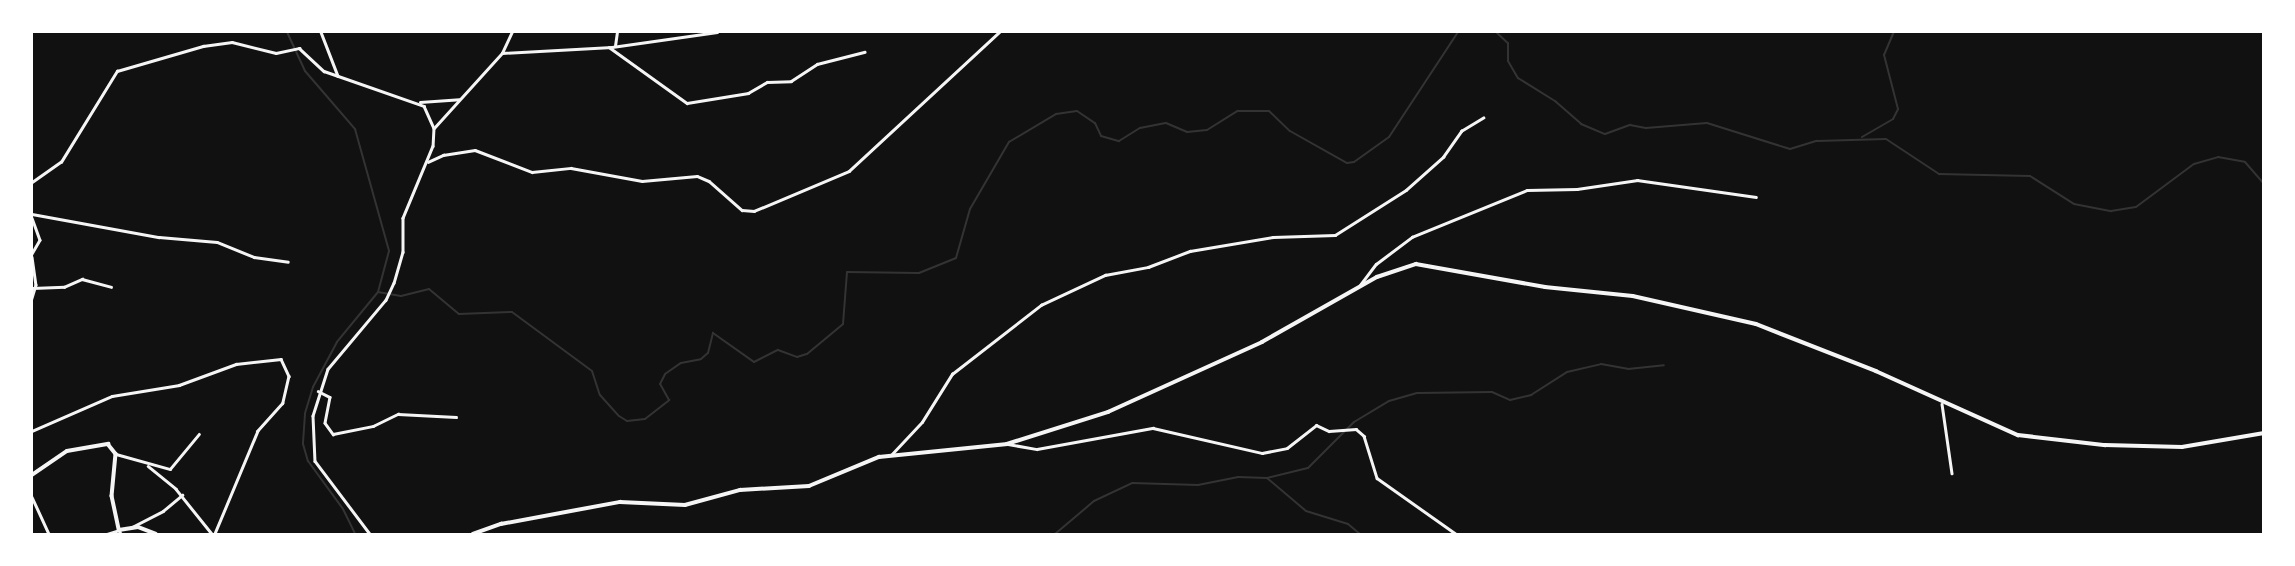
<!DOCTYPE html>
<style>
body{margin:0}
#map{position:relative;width:2295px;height:566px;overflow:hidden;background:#111;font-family:"Source Serif 4",serif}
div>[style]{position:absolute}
.stream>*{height:2px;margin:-1px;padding:0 1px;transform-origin:1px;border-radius:1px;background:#333}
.minor>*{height:2.5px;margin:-1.25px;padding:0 1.25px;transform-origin:1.25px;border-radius:1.25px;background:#f5f5f5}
.tertiary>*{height:3.5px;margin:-1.75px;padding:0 1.75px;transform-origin:1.75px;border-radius:1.75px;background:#f5f5f5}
span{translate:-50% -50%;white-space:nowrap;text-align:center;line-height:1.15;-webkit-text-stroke:7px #fff;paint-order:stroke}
.frame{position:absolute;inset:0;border:33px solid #fff;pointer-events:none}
</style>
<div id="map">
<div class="stream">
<div style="left:287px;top:32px;width:43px;rotate:65.2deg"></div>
<div style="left:305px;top:71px;width:77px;rotate:49.2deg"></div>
<div style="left:355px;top:129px;width:127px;rotate:74.4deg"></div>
<div style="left:389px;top:251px;width:42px;rotate:105deg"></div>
<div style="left:378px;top:292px;width:65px;rotate:129.4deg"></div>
<div style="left:337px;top:342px;width:51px;rotate:118.1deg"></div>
<div style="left:313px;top:387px;width:28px;rotate:107deg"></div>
<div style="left:305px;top:414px;width:30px;rotate:94deg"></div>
<div style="left:303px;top:444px;width:18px;rotate:74deg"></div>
<div style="left:308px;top:461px;width:59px;rotate:53.9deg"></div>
<div style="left:343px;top:509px;width:28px;rotate:64deg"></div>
<div style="left:1496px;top:32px;width:16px;rotate:43deg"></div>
<div style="left:1508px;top:43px;width:18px;rotate:90deg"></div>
<div style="left:1508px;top:61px;width:20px;rotate:60deg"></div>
<div style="left:1518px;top:78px;width:44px;rotate:31.9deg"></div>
<div style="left:1555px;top:101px;width:35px;rotate:41deg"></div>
<div style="left:1581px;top:124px;width:26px;rotate:23deg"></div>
<div style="left:1605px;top:134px;width:27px;rotate:-20deg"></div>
<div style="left:1630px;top:125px;width:16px;rotate:11deg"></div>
<div style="left:1646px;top:128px;width:61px;rotate:-4.7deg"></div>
<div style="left:1707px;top:123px;width:87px;rotate:17.4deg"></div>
<div style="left:1790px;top:149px;width:28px;rotate:-17deg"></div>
<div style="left:1817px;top:141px;width:69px;rotate:-1.7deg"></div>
<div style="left:1886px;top:139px;width:64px;rotate:33.4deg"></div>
<div style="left:1939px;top:174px;width:91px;rotate:1.3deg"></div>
<div style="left:2030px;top:176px;width:52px;rotate:32.5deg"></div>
<div style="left:2074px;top:204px;width:38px;rotate:11deg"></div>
<div style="left:2111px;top:211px;width:25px;rotate:-9deg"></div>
<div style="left:2136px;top:207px;width:72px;rotate:-36.6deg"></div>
<div style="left:2194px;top:164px;width:25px;rotate:-16deg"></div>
<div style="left:2218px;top:157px;width:27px;rotate:10deg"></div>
<div style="left:2245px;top:162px;width:29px;rotate:49deg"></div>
<div style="left:1862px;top:137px;width:36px;rotate:-30deg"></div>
<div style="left:1893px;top:119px;width:11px;rotate:-63deg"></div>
<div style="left:1898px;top:109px;width:56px;rotate:-104.5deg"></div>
<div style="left:1884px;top:55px;width:25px;rotate:-67deg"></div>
<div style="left:378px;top:292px;width:23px;rotate:10deg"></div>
<div style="left:401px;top:296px;width:29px;rotate:-14deg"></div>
<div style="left:429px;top:289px;width:39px;rotate:40deg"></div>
<div style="left:459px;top:314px;width:53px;rotate:-2.2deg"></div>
<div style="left:512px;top:312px;width:99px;rotate:36.4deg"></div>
<div style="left:592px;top:371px;width:25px;rotate:72deg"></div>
<div style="left:600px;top:395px;width:28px;rotate:48deg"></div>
<div style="left:619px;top:416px;width:9px;rotate:32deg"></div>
<div style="left:627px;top:421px;width:18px;rotate:-6deg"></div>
<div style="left:645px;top:419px;width:31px;rotate:-38deg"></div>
<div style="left:669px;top:400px;width:18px;rotate:-119deg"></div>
<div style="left:660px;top:384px;width:11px;rotate:-63deg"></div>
<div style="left:665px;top:374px;width:19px;rotate:-35deg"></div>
<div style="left:681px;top:363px;width:20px;rotate:-11deg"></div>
<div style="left:701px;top:359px;width:9px;rotate:-41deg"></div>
<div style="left:708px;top:353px;width:21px;rotate:-76deg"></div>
<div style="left:713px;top:333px;width:50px;rotate:35.3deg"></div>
<div style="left:754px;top:362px;width:27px;rotate:-27deg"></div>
<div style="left:778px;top:350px;width:20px;rotate:20deg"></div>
<div style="left:797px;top:357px;width:10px;rotate:-17deg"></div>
<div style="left:807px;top:354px;width:47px;rotate:-39.8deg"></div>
<div style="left:843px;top:324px;width:52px;rotate:-85.6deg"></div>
<div style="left:847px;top:272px;width:72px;rotate:0.8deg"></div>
<div style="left:919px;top:273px;width:40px;rotate:-22deg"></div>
<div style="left:956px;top:258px;width:51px;rotate:-74.1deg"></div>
<div style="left:970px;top:209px;width:78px;rotate:-59.8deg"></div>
<div style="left:1009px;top:142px;width:55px;rotate:-30.8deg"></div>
<div style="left:1056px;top:114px;width:21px;rotate:-8deg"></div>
<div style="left:1077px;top:111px;width:22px;rotate:34deg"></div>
<div style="left:1095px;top:123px;width:14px;rotate:65deg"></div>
<div style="left:1101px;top:136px;width:19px;rotate:16deg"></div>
<div style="left:1119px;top:141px;width:25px;rotate:-32deg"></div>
<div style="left:1140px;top:128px;width:26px;rotate:-11deg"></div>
<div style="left:1166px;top:123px;width:23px;rotate:23deg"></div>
<div style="left:1187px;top:132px;width:20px;rotate:-6deg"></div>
<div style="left:1207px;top:130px;width:36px;rotate:-32deg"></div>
<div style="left:1238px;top:111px;width:31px"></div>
<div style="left:1269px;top:111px;width:29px;rotate:44deg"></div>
<div style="left:1290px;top:131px;width:65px;rotate:29.3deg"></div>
<div style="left:1347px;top:163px;width:7px;rotate:-8deg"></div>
<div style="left:1354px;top:162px;width:43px;rotate:-35.5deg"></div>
<div style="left:1389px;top:137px;width:126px;rotate:-56.7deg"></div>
<div style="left:1267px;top:478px;width:42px;rotate:-13.7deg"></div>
<div style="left:1308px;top:468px;width:65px;rotate:-45deg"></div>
<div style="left:1354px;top:422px;width:41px;rotate:-31deg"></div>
<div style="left:1389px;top:401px;width:29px;rotate:-16deg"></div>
<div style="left:1417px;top:393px;width:75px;rotate:-0.8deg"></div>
<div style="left:1492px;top:392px;width:20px;rotate:24deg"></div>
<div style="left:1510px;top:400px;width:22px;rotate:-13deg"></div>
<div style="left:1531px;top:395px;width:43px;rotate:-32.6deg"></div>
<div style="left:1567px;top:372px;width:35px;rotate:-13deg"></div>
<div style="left:1601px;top:364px;width:27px;rotate:10deg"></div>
<div style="left:1628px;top:369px;width:36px;rotate:-6deg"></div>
<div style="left:1055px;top:534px;width:51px;rotate:-40.2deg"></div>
<div style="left:1094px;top:501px;width:42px;rotate:-25.3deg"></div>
<div style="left:1132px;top:483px;width:66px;rotate:1.7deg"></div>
<div style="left:1198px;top:485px;width:41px;rotate:-11.3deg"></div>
<div style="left:1238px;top:477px;width:29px;rotate:2deg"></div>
<div style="left:1267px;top:478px;width:51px;rotate:40.2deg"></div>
<div style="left:1306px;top:511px;width:44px;rotate:17.2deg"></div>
<div style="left:1348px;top:524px;width:16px;rotate:40deg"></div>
</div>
<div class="minor">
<div style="left:321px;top:32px;width:47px;rotate:68.9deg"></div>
<div style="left:738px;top:32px;width:17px"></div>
<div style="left:615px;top:46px;width:14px;rotate:-82deg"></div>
<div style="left:609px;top:47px;width:96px;rotate:35.7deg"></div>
<div style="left:687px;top:103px;width:62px;rotate:-9.3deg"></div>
<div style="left:748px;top:93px;width:22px;rotate:-30deg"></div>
<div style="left:767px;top:82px;width:24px;rotate:-2deg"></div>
<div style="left:791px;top:81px;width:31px;rotate:-33deg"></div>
<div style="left:817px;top:64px;width:49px;rotate:-14.3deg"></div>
<div style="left:502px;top:53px;width:110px;rotate:-3.1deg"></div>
<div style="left:612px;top:47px;width:106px;rotate:-8.1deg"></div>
<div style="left:420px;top:102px;width:39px;rotate:-4deg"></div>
<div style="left:434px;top:128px;width:101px;rotate:-47.8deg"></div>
<div style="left:502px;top:53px;width:23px;rotate:-65deg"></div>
<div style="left:428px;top:162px;width:17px;rotate:-25deg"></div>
<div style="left:443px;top:155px;width:32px;rotate:-9deg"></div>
<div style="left:475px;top:150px;width:61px;rotate:21.1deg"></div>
<div style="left:532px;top:172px;width:39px;rotate:-6deg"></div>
<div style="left:571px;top:168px;width:72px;rotate:10.4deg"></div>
<div style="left:642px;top:181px;width:55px;rotate:-5.2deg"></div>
<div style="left:697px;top:176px;width:13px;rotate:23deg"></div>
<div style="left:709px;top:181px;width:44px;rotate:41.3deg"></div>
<div style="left:742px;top:210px;width:12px;rotate:5deg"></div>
<div style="left:754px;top:211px;width:103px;rotate:-22.8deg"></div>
<div style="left:849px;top:171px;width:205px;rotate:-42.8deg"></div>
<div style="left:32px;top:182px;width:35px;rotate:-35deg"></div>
<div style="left:61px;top:162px;width:107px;rotate:-58.4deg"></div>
<div style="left:117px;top:71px;width:90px;rotate:-16.2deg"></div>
<div style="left:203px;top:46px;width:29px;rotate:-8deg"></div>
<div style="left:232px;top:42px;width:45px;rotate:14deg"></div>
<div style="left:276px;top:53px;width:24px;rotate:-12deg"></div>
<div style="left:299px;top:48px;width:34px;rotate:43deg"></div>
<div style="left:324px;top:71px;width:106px;rotate:19.3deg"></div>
<div style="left:424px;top:106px;width:24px;rotate:66deg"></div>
<div style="left:434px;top:128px;width:18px;rotate:93deg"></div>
<div style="left:433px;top:146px;width:78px;rotate:112.6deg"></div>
<div style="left:403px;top:218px;width:34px;rotate:90deg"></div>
<div style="left:403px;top:252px;width:32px;rotate:106deg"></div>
<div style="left:394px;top:283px;width:19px;rotate:115deg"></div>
<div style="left:386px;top:300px;width:90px;rotate:130deg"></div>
<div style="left:328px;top:369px;width:49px;rotate:107.7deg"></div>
<div style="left:313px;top:416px;width:45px;rotate:87.5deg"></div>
<div style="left:315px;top:461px;width:91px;rotate:53deg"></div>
<div style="left:32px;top:214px;width:129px;rotate:10.3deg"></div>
<div style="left:159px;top:237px;width:58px;rotate:4.9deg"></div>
<div style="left:217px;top:242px;width:40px;rotate:22deg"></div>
<div style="left:254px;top:257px;width:34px;rotate:8deg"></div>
<div style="left:32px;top:218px;width:23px;rotate:70deg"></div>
<div style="left:40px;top:240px;width:16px;rotate:120deg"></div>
<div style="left:32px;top:257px;width:28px;rotate:82deg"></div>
<div style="left:36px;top:285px;width:14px;rotate:107deg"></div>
<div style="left:1360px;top:285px;width:26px;rotate:-53deg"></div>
<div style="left:1376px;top:264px;width:45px;rotate:-36.9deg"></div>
<div style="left:1412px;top:237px;width:124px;rotate:-22.2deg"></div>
<div style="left:1527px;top:190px;width:50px;rotate:-1.1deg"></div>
<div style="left:1577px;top:189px;width:61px;rotate:-8.5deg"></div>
<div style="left:1637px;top:180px;width:120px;rotate:8.1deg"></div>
<div style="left:32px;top:288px;width:32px;rotate:-2deg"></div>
<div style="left:64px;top:287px;width:20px;rotate:-24deg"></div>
<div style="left:82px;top:279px;width:30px;rotate:15deg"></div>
<div style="left:318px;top:391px;width:13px;rotate:27deg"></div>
<div style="left:330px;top:397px;width:26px;rotate:101deg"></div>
<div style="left:325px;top:423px;width:14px;rotate:54deg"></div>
<div style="left:333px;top:434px;width:41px;rotate:-11.3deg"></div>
<div style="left:373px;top:426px;width:28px;rotate:-26deg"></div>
<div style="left:398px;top:414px;width:58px;rotate:3deg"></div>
<div style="left:1942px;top:404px;width:70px;rotate:81.8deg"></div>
<div style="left:32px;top:431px;width:87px;rotate:-23.6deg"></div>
<div style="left:112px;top:396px;width:68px;rotate:-9.3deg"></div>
<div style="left:179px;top:385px;width:61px;rotate:-20.2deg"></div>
<div style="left:236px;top:364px;width:45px;rotate:-6.3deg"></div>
<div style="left:281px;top:359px;width:19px;rotate:65deg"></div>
<div style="left:289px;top:376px;width:28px;rotate:103deg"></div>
<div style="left:283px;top:403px;width:38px;rotate:132deg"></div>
<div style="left:258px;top:431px;width:112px;rotate:112.7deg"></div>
<div style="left:1008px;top:444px;width:29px;rotate:10deg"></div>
<div style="left:1037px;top:449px;width:118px;rotate:-10.3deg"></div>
<div style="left:1153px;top:428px;width:112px;rotate:12.9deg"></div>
<div style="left:1262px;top:453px;width:25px;rotate:-11deg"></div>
<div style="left:1287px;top:448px;width:37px;rotate:-38deg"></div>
<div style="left:1316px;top:425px;width:14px;rotate:25deg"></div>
<div style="left:1329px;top:431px;width:27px;rotate:-4deg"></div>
<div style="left:1356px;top:429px;width:11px;rotate:41deg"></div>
<div style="left:1364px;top:436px;width:44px;rotate:72.8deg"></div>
<div style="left:1377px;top:478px;width:97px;rotate:35.3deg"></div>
<div style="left:116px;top:454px;width:56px;rotate:15.5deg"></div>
<div style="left:170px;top:469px;width:45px;rotate:-50.4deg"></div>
<div style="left:891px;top:455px;width:45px;rotate:-46.8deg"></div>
<div style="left:922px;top:422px;width:57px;rotate:-58deg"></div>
<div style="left:952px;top:374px;width:113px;rotate:-37.8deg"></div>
<div style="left:1041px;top:305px;width:71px;rotate:-25.1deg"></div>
<div style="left:1105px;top:275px;width:44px;rotate:-10.5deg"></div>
<div style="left:1148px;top:267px;width:45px;rotate:-20.9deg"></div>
<div style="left:1190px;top:251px;width:84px;rotate:-9.6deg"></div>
<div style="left:1273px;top:237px;width:62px;rotate:-1.8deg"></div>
<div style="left:1335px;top:235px;width:84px;rotate:-32.4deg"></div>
<div style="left:1406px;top:190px;width:50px;rotate:-41.7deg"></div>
<div style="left:1443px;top:157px;width:32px;rotate:-55deg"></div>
<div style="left:1461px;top:131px;width:26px;rotate:-31deg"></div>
<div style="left:148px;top:466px;width:36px;rotate:39deg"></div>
<div style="left:176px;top:489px;width:58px;rotate:51.3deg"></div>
<div style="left:32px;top:497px;width:41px;rotate:65.3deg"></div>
<div style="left:130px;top:528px;width:37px;rotate:-27deg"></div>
<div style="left:163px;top:511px;width:25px;rotate:-40deg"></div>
<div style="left:107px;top:534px;width:13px;rotate:-18deg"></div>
<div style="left:119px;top:530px;width:4px;rotate:63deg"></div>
</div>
<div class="tertiary">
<div style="left:32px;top:475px;width:42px;rotate:-34.4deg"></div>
<div style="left:67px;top:451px;width:42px;rotate:-9.7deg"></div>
<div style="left:108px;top:444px;width:13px;rotate:51deg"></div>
<div style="left:116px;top:454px;width:42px;rotate:95.4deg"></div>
<div style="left:112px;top:496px;width:35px;rotate:78deg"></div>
<div style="left:119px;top:530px;width:19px;rotate:-9deg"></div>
<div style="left:138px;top:527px;width:19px;rotate:21deg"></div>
<div style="left:473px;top:534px;width:30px;rotate:-20deg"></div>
<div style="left:501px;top:524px;width:121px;rotate:-10.5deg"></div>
<div style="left:620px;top:502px;width:65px;rotate:2.6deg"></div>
<div style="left:685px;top:505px;width:57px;rotate:-15.3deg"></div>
<div style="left:740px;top:490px;width:69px;rotate:-3.3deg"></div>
<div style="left:809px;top:486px;width:76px;rotate:-22.5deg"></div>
<div style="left:879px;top:457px;width:129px;rotate:-5.8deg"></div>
<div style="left:1007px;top:444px;width:106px;rotate:-17.6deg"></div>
<div style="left:1108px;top:412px;width:169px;rotate:-24.4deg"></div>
<div style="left:1262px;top:342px;width:132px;rotate:-29.5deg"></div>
<div style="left:1377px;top:277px;width:41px;rotate:-18.4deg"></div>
<div style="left:1416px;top:264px;width:131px;rotate:10.1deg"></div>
<div style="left:1545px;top:287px;width:88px;rotate:5.8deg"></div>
<div style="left:1633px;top:296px;width:126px;rotate:12.8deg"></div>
<div style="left:1756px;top:324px;width:129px;rotate:21.4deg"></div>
<div style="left:1876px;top:371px;width:156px;rotate:24.3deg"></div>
<div style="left:2018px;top:435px;width:88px;rotate:6.6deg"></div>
<div style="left:2105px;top:445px;width:77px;rotate:1.5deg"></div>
<div style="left:2182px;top:447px;width:83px;rotate:-9.7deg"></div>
</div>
<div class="frame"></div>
</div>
